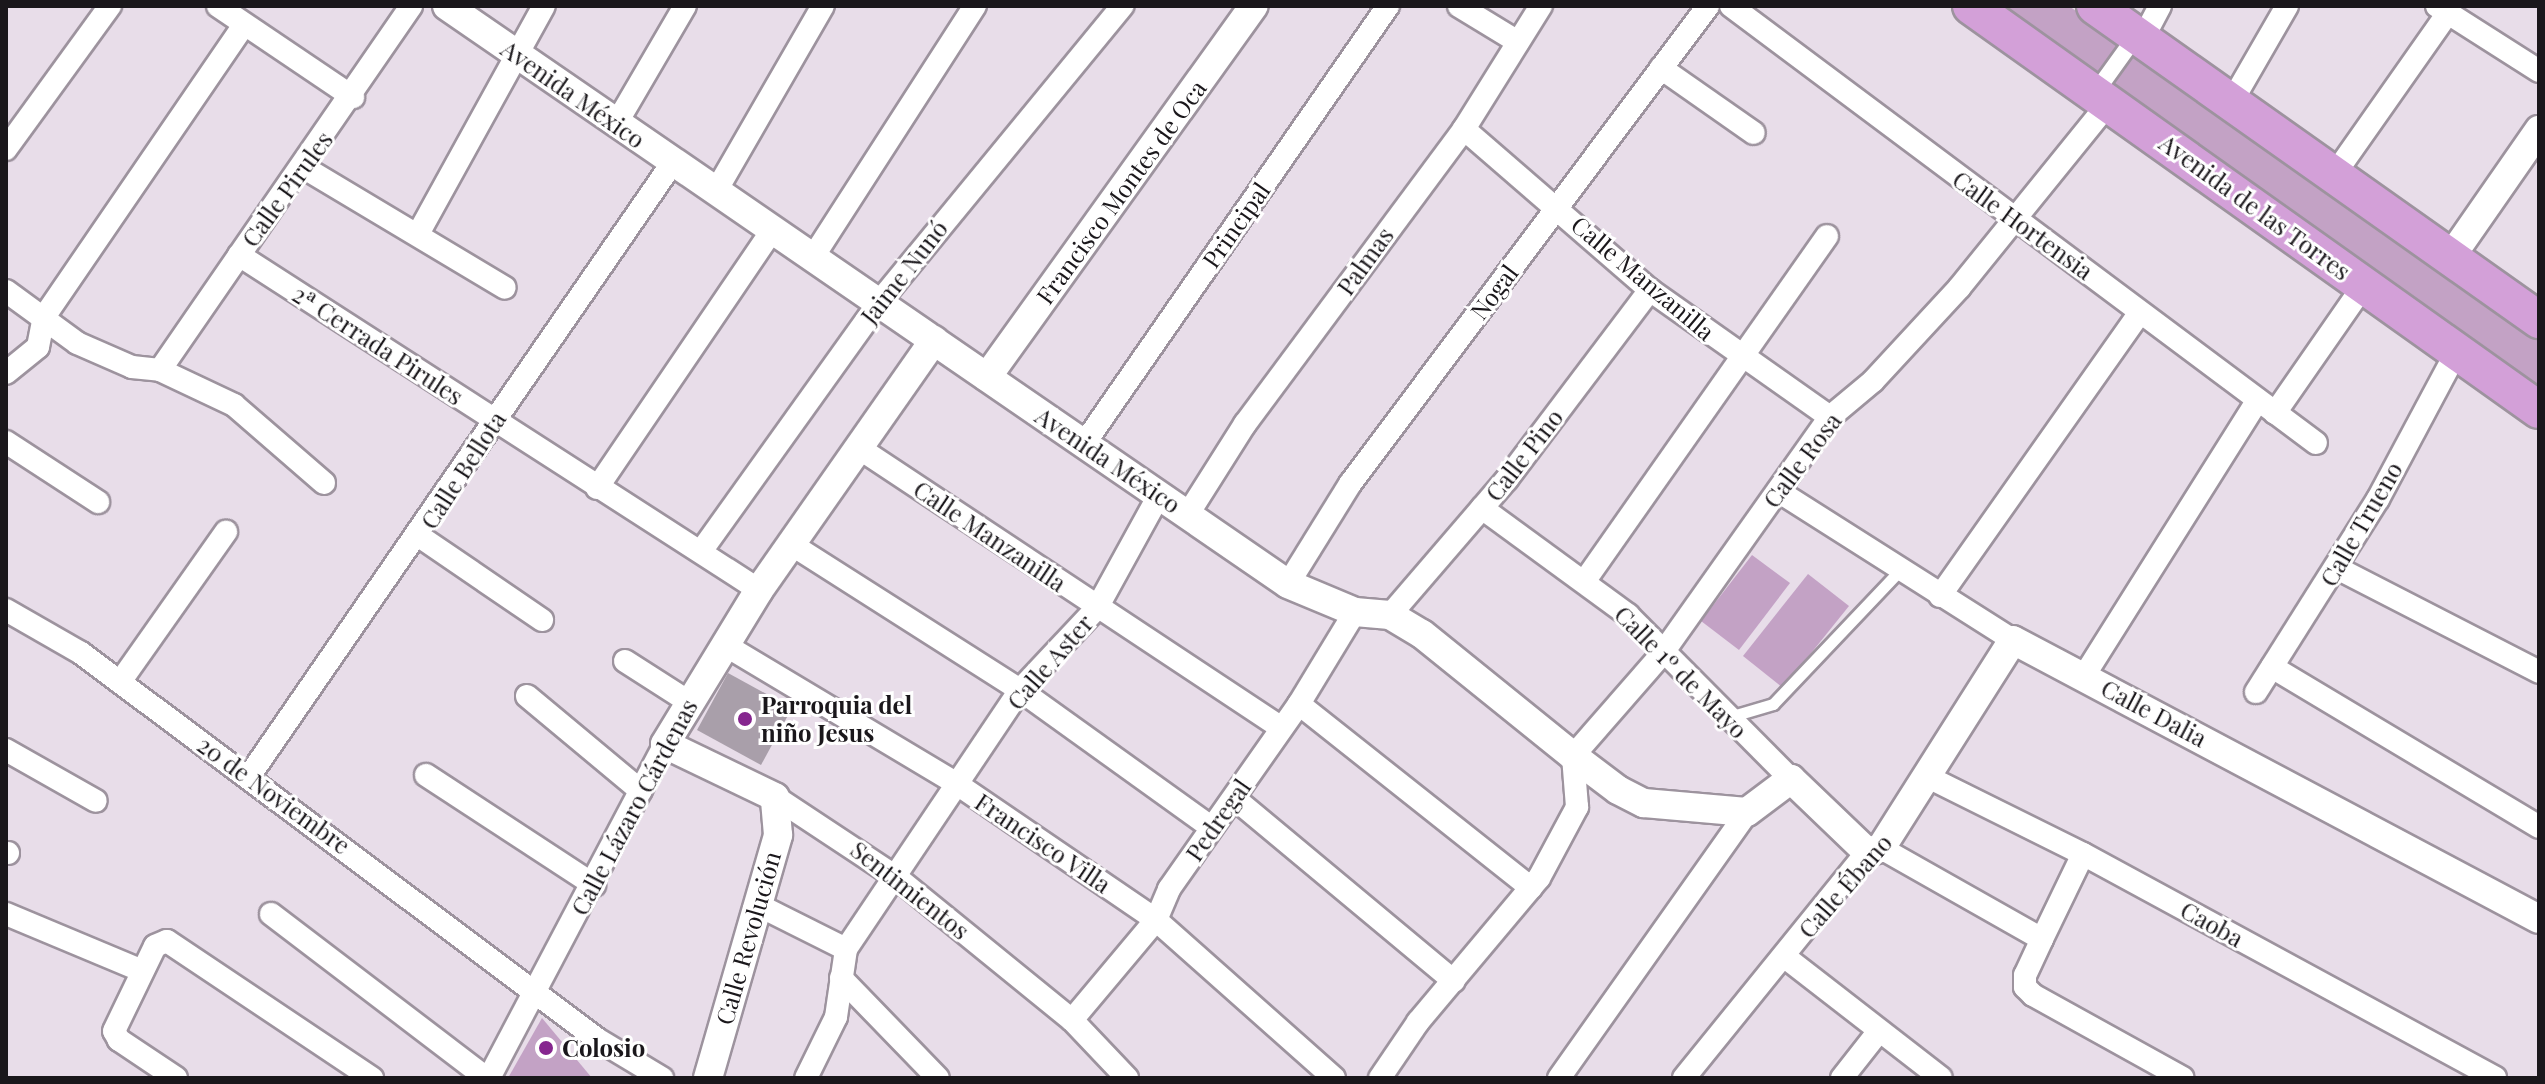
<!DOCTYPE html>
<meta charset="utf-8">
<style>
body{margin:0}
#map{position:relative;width:2545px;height:1084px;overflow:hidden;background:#e8dde9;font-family:"Playfair Display",serif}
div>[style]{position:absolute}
.green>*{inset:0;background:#c3a2c5}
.building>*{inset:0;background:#a99faa}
.roads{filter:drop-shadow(2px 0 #9d939e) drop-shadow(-2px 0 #9d939e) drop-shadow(0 2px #9d939e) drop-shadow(0 -2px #9d939e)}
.service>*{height:11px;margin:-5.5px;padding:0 5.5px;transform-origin:5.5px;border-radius:5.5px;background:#fff}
.pedestrian>*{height:16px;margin:-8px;padding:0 8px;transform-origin:8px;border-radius:8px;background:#fff}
.minor>*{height:22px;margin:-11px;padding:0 11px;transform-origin:11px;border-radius:11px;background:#fff}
.tertiary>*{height:28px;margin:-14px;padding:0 14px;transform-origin:14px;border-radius:14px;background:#fff}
.primary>*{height:36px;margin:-18px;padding:0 18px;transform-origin:18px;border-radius:18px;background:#d3a0d8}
.dots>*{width:22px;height:22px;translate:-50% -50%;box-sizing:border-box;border:4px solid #fff;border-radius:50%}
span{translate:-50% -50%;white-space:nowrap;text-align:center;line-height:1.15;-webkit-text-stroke:6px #fff;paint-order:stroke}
.street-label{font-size:24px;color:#1a171b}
.poi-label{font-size:24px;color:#1a171b;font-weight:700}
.left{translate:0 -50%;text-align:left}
.frame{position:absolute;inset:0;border:8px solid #1a171b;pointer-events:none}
</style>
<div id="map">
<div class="green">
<div style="clip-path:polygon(1979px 6px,2069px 6px,2539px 341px,2539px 404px)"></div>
<div style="clip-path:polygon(1752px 555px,1790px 583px,1739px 650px,1701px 621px)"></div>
<div style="clip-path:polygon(1808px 574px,1849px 606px,1783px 688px,1743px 656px)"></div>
<div style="clip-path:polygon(542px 1018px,592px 1078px,508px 1078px)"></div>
</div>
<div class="building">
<div style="clip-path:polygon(728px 673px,792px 708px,761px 765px,697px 730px)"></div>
</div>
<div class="roads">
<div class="service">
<div style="left:1729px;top:717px;width:46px;rotate:-16.5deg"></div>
<div style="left:1773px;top:704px;width:185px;rotate:-46.5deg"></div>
</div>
<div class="pedestrian">
<div style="left:2095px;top:93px;width:70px;rotate:-54.3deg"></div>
</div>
<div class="minor">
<div style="left:218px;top:6px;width:163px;rotate:34deg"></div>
<div style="left:1459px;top:6px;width:69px;rotate:31.4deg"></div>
<div style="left:1731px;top:6px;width:730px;rotate:36.76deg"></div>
<div style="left:2437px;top:6px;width:121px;rotate:32.5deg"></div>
<div style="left:2142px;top:40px;width:38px;rotate:-62deg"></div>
<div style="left:1661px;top:68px;width:113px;rotate:35deg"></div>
<div style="left:2231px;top:103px;width:112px;rotate:-60deg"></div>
<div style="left:616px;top:124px;width:137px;rotate:-59.7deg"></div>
<div style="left:1464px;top:129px;width:246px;rotate:40.9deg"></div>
<div style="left:1650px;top:290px;width:220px;rotate:35.2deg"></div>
<div style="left:6px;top:149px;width:177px;rotate:-54deg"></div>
<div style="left:303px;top:167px;width:235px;rotate:30.9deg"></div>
<div style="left:2334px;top:175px;width:198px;rotate:-54.9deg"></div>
<div style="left:716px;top:191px;width:214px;rotate:-60deg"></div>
<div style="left:418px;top:234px;width:260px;rotate:-61.1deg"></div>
<div style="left:239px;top:255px;width:619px;rotate:32.79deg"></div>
<div style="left:813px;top:257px;width:299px;rotate:-57.2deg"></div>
<div style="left:6px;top:291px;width:88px;rotate:36.2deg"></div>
<div style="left:77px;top:343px;width:60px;rotate:23.6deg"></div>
<div style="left:132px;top:367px;width:28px;rotate:6deg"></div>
<div style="left:160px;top:370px;width:82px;rotate:25.3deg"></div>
<div style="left:234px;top:405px;width:119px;rotate:40.9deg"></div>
<div style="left:160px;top:370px;width:442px;rotate:-55.4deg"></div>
<div style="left:6px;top:373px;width:41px;rotate:-39.1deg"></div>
<div style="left:38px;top:347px;width:31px;rotate:-79deg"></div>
<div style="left:44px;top:317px;width:354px;rotate:-55.6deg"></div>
<div style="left:2275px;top:413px;width:156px;rotate:-55.2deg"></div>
<div style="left:6px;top:442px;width:110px;rotate:33.1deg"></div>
<div style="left:1084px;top:444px;width:533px;rotate:-55.24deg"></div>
<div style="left:862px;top:450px;width:501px;rotate:33.53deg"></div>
<div style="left:597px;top:488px;width:313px;rotate:-55.8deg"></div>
<div style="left:1778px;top:491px;width:278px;rotate:32.4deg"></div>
<div style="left:1482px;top:508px;width:181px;rotate:36.2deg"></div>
<div style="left:1628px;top:615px;width:231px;rotate:45.2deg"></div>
<div style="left:1188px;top:514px;width:107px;rotate:-57.7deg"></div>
<div style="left:1245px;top:424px;width:367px;rotate:-53.4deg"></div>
<div style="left:1464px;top:129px;width:145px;rotate:-58deg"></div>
<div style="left:419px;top:536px;width:149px;rotate:34.3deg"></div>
<div style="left:794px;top:546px;width:268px;rotate:32.5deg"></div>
<div style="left:1020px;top:690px;width:235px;rotate:35.7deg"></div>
<div style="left:702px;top:550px;width:306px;rotate:-54.4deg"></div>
<div style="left:880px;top:301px;width:382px;rotate:-50.6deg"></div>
<div style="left:2337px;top:568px;width:227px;rotate:27.2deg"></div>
<div style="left:1586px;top:579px;width:419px;rotate:-54.9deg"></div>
<div style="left:1288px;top:584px;width:118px;rotate:-58.2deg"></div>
<div style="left:1350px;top:484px;width:597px;rotate:-53.17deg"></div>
<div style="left:1940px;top:596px;width:347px;rotate:-54.8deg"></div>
<div style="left:6px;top:610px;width:86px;rotate:29.8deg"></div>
<div style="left:81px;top:653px;width:644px;rotate:36.8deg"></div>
<div style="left:597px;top:1039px;width:76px;rotate:31deg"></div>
<div style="left:1390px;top:615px;width:179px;rotate:-49.3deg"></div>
<div style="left:1507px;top:479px;width:237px;rotate:-52.9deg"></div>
<div style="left:725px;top:645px;width:270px;rotate:30.9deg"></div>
<div style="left:957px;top:784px;width:241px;rotate:34.3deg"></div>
<div style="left:1156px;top:920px;width:238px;rotate:41.6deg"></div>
<div style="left:625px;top:661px;width:76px;rotate:32.6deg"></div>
<div style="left:2272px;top:667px;width:311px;rotate:30.9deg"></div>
<div style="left:2084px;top:676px;width:326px;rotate:-57.8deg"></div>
<div style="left:120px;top:682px;width:184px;rotate:-54.8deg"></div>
<div style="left:2256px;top:692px;width:228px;rotate:-57.7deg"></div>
<div style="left:2378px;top:499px;width:168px;rotate:-61.9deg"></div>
<div style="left:527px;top:696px;width:148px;rotate:39.8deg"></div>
<div style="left:1299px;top:704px;width:296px;rotate:38.4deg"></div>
<div style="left:6px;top:750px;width:103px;rotate:29.5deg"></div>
<div style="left:250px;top:775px;width:745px;rotate:-55.39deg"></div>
<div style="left:426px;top:775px;width:201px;rotate:33.2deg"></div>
<div style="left:1926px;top:776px;width:175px;rotate:26.4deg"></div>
<div style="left:2083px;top:854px;width:469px;rotate:28.5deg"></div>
<div style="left:775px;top:797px;width:145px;rotate:33.5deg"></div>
<div style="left:896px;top:877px;width:227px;rotate:39.1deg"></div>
<div style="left:1072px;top:1020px;width:80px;rotate:46.5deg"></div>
<div style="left:1234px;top:798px;width:286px;rotate:39.8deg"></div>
<div style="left:1881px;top:848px;width:185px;rotate:29.5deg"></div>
<div style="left:2042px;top:939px;width:40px;rotate:115deg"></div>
<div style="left:2025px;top:975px;width:12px;rotate:90deg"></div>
<div style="left:2025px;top:987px;width:11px;rotate:45deg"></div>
<div style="left:2033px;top:995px;width:171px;rotate:29deg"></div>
<div style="left:6px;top:853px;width:2px"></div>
<div style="left:758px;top:905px;width:98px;rotate:26.6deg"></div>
<div style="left:6px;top:914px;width:147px;rotate:22.7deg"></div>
<div style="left:271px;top:914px;width:270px;rotate:37.3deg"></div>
<div style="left:2042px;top:939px;width:94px;rotate:-64.2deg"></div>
<div style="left:1785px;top:957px;width:197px;rotate:37.8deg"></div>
<div style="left:841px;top:978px;width:139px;rotate:45.9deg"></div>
<div style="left:1072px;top:1020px;width:131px;rotate:-50deg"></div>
<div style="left:1156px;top:920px;width:34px;rotate:-67deg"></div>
<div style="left:1169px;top:889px;width:226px;rotate:-54.9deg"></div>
<div style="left:1299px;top:704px;width:108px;rotate:-58.7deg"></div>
<div style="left:176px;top:1078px;width:69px;rotate:-146.3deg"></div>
<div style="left:119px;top:1040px;width:10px;rotate:-119deg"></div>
<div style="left:114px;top:1031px;width:94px;rotate:-64.2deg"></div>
<div style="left:155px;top:946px;width:13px;rotate:-23deg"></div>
<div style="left:167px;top:941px;width:247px;rotate:33.8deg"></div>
<div style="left:489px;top:1078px;width:378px;rotate:-62.2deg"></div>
<div style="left:806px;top:1078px;width:68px;rotate:-63.8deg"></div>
<div style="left:836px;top:1017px;width:69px;rotate:-81.6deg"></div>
<div style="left:846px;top:949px;width:312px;rotate:-56.1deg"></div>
<div style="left:1020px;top:690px;width:112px;rotate:-46.8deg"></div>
<div style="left:1097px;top:608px;width:129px;rotate:-61.2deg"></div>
<div style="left:1380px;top:1078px;width:68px;rotate:-55.8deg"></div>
<div style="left:1418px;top:1022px;width:188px;rotate:-50deg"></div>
<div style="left:1539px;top:878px;width:81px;rotate:-61.8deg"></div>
<div style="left:1577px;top:807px;width:51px;rotate:-94.5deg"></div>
<div style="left:1573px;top:756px;width:135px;rotate:-48.9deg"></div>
<div style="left:1662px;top:654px;width:291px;rotate:-54.7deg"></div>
<div style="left:1830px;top:417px;width:56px;rotate:-39.9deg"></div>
<div style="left:1873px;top:381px;width:127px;rotate:-47.2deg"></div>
<div style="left:1959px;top:288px;width:238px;rotate:-51deg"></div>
<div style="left:1559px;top:1078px;width:326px;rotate:-54.7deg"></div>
<div style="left:1684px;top:1078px;width:291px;rotate:-51deg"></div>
<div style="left:1842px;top:1078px;width:60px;rotate:-51.8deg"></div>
</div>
<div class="tertiary">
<div style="left:447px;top:6px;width:1020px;rotate:34.5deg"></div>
<div style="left:1288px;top:584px;width:73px;rotate:22.7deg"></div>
<div style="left:1355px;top:612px;width:35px;rotate:5deg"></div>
<div style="left:1390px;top:615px;width:37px;rotate:31deg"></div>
<div style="left:1422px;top:634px;width:194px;rotate:38.9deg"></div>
<div style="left:1573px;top:756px;width:56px;rotate:37.1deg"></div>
<div style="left:1618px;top:790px;width:29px;rotate:27deg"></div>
<div style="left:1644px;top:803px;width:103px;rotate:5deg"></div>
<div style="left:1747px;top:812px;width:55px;rotate:-36.9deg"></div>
<div style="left:1791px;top:779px;width:105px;rotate:43.8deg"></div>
<div style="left:1867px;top:852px;width:15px;rotate:-16deg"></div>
<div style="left:1881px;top:848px;width:246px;rotate:-57.6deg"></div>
<div style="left:2013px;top:640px;width:595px;rotate:27.94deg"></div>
<div style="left:2450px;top:258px;width:156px;rotate:-55.2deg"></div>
<div style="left:987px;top:377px;width:457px;rotate:-54.3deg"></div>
<div style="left:708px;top:1078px;width:253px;rotate:-73.9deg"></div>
<div style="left:778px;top:835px;width:38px;rotate:-95deg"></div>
<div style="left:775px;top:797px;width:122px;rotate:-154.3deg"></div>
<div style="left:665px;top:744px;width:180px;rotate:-58.6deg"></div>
<div style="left:759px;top:590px;width:305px;rotate:-55deg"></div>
</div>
<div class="primary">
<div style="left:1971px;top:6px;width:697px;rotate:35.42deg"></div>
<div style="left:2095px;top:6px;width:544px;rotate:35.27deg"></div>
</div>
</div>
<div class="dots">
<div style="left:745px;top:719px;background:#86268f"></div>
<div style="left:546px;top:1048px;background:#86268f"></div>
</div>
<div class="street-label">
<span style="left:573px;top:94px;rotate:35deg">Avenida México</span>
<span style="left:287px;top:189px;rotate:-54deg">Calle Pirules</span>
<span style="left:1121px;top:192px;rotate:-54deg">Francisco Montes de Oca</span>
<span style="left:2255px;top:207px;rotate:36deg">Avenida de las Torres</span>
<span style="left:1236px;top:225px;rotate:-55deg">Principal</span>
<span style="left:2023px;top:225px;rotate:36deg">Calle Hortensia</span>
<span style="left:1365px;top:261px;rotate:-54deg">Palmas</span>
<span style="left:904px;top:272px;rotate:-52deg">Jaime Nunó</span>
<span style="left:1643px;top:278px;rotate:40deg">Calle Manzanilla</span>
<span style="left:1494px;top:292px;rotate:-53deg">Nogal</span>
<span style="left:378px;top:345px;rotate:33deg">2ª Cerrada Pirules</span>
<span style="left:1524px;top:455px;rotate:-52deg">Calle Pino</span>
<span style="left:1108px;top:460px;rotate:34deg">Avenida México</span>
<span style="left:1802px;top:460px;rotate:-53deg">Calle Rosa</span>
<span style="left:463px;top:470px;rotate:-57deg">Calle Bellota</span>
<span style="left:2361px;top:524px;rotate:-60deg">Calle Trueno</span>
<span style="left:990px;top:536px;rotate:34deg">Calle Manzanilla</span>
<span style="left:1050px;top:662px;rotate:-49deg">Calle Aster</span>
<span style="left:1681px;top:672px;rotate:45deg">Calle 1º de Mayo</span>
<span style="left:2154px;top:713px;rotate:28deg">Calle Dalia</span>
<span style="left:274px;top:795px;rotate:36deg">20 de Noviembre</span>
<span style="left:634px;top:807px;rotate:-62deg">Calle Lázaro Cárdenas</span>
<span style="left:1218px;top:820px;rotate:-55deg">Pedregal</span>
<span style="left:1043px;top:843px;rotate:34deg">Francisco Villa</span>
<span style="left:1845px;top:886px;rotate:-49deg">Calle Ébano</span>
<span style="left:910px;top:890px;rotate:38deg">Sentimientos</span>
<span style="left:2212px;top:924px;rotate:29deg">Caoba</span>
<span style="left:748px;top:938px;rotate:-74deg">Calle Revolución</span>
</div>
<div class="poi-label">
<span class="left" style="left:761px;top:719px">Parroquia del<br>niño Jesus</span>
<span class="left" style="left:562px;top:1048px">Colosio</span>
</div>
<div class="frame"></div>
</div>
